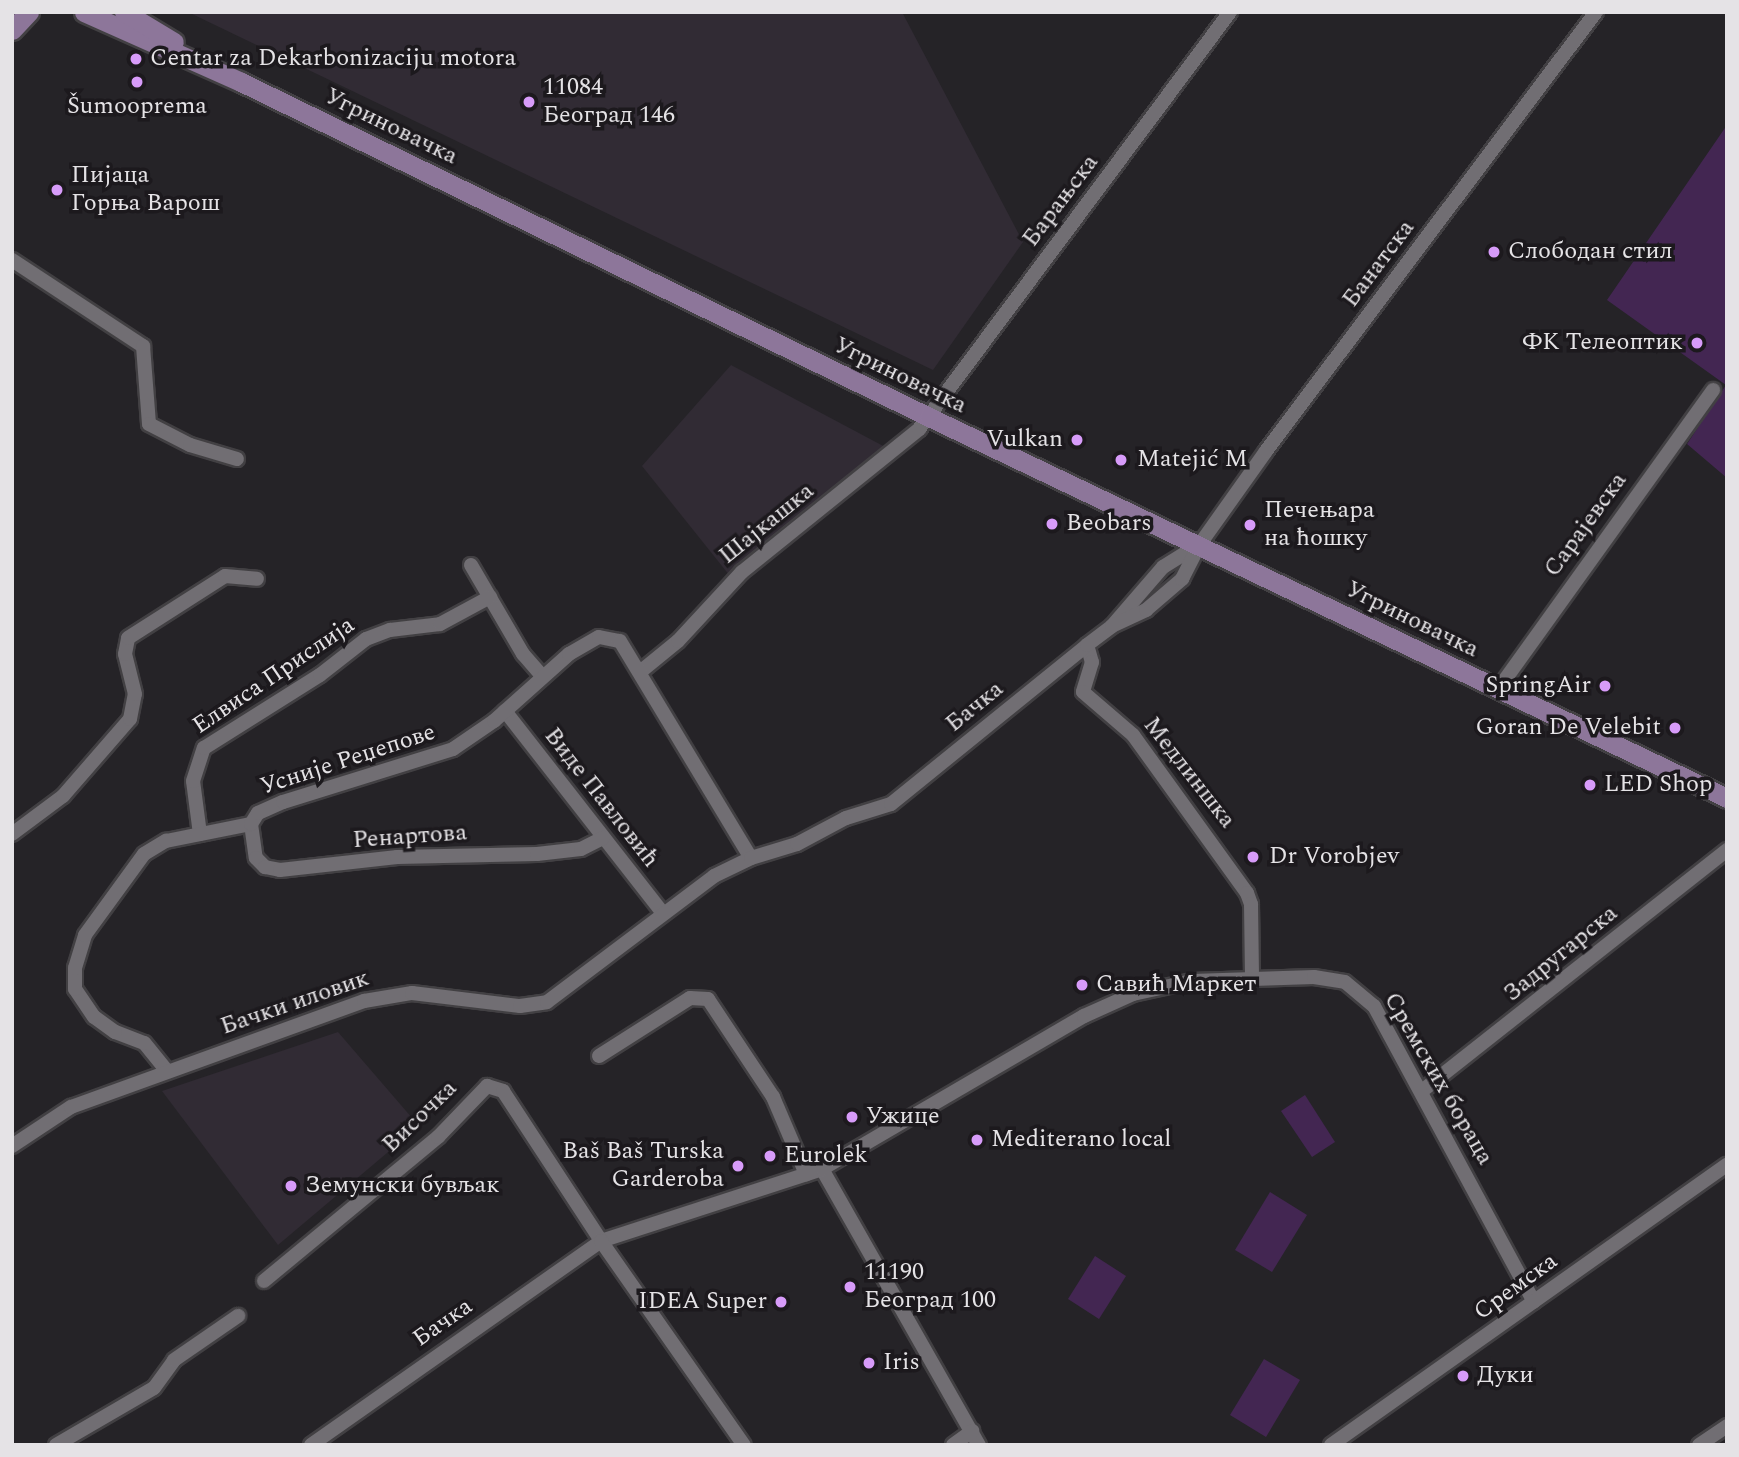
<!DOCTYPE html>
<meta charset="utf-8">
<style>
body{margin:0}
#map{position:relative;width:1739px;height:1457px;overflow:hidden;background:#252327;font-family:Spectral,serif}
div>[style]{position:absolute}
.built>*{inset:0;background:#312b34}
.green>*{inset:0;background:#432652}
.roads{filter:drop-shadow(2px 0 #424043) drop-shadow(-2px 0 #424043) drop-shadow(0 2px #424043) drop-shadow(0 -2px #424043)}
.street>*{height:14px;margin:-7px;padding:0 7px;transform-origin:7px;border-radius:7px;background:#716e73}
.secondary>*{height:19px;margin:-9.5px;padding:0 9.5px;transform-origin:9.5px;border-radius:9.5px;background:#8d769a}
.dots>*{width:19px;height:19px;translate:-50% -50%;box-sizing:border-box;border:4px solid #1c191d;border-radius:50%}
span{translate:-50% -50%;white-space:nowrap;text-align:center;line-height:1.15;-webkit-text-stroke:7px #1c191d;paint-order:stroke}
.poi-label{font-size:24px;color:#e5e3e6}
.left{translate:0 -50%;text-align:left}
.right{translate:-100% -50%;text-align:right}
.street-label{font-size:24px;color:#e5e3e6}
.frame{position:absolute;inset:0;border:14px solid #e5e3e6;pointer-events:none}
</style>
<div id="map">
<div class="built">
<div style="clip-path:polygon(188px 12px,902px 12px,1023px 242px,933px 370px)"></div>
<div style="clip-path:polygon(731px 365px,887px 448px,730px 576px,642px 466px)"></div>
<div style="clip-path:polygon(338px 1032px,419px 1126px,278px 1245px,162px 1091px)"></div>
</div>
<div class="green">
<div style="clip-path:polygon(1727px 125px,1727px 478px,1687px 444px,1726px 385px,1607px 300px)"></div>
<div style="clip-path:polygon(1305px 1095px,1335px 1142px,1312px 1157px,1281px 1111px)"></div>
<div style="clip-path:polygon(1270px 1192px,1307px 1215px,1272px 1272px,1235px 1250px)"></div>
<div style="clip-path:polygon(1095px 1256px,1126px 1276px,1099px 1319px,1068px 1299px)"></div>
<div style="clip-path:polygon(1264px 1359px,1300px 1380px,1266px 1437px,1230px 1415px)"></div>
</div>
<div class="roads">
<div class="street">
<div style="left:12px;top:260px;width:157px;rotate:33.3deg"></div>
<div style="left:143px;top:346px;width:78px;rotate:85.6deg"></div>
<div style="left:149px;top:424px;width:46px;rotate:27.1deg"></div>
<div style="left:190px;top:445px;width:49px;rotate:16.6deg"></div>
<div style="left:471px;top:565px;width:103px;rotate:59.7deg"></div>
<div style="left:523px;top:654px;width:30px;rotate:49deg"></div>
<div style="left:1112px;top:626px;width:78px;rotate:-49.2deg"></div>
<div style="left:1163px;top:567px;width:44px;rotate:-31.9deg"></div>
<div style="left:1087px;top:645px;width:18px;rotate:74deg"></div>
<div style="left:1092px;top:662px;width:31px;rotate:107deg"></div>
<div style="left:1083px;top:692px;width:66px;rotate:40.7deg"></div>
<div style="left:1133px;top:735px;width:195px;rotate:54.2deg"></div>
<div style="left:1247px;top:893px;width:12px;rotate:70deg"></div>
<div style="left:1251px;top:904px;width:73px;rotate:89.2deg"></div>
<div style="left:640px;top:672px;width:49px;rotate:-39.2deg"></div>
<div style="left:678px;top:641px;width:94px;rotate:-47.2deg"></div>
<div style="left:742px;top:572px;width:228px;rotate:-38.9deg"></div>
<div style="left:919px;top:429px;width:520px;rotate:-53.28deg"></div>
<div style="left:1499px;top:688px;width:367px;rotate:-54.3deg"></div>
<div style="left:505px;top:711px;width:255px;rotate:52deg"></div>
<div style="left:251px;top:824px;width:34px;rotate:82deg"></div>
<div style="left:256px;top:858px;width:13px;rotate:45deg"></div>
<div style="left:265px;top:867px;width:15px;rotate:11deg"></div>
<div style="left:280px;top:870px;width:118px;rotate:-6.3deg"></div>
<div style="left:397px;top:857px;width:140px;rotate:-1.2deg"></div>
<div style="left:537px;top:854px;width:44px;rotate:-6.5deg"></div>
<div style="left:581px;top:849px;width:25px;rotate:-27deg"></div>
<div style="left:12px;top:834px;width:64px;rotate:-36.7deg"></div>
<div style="left:63px;top:796px;width:102px;rotate:-49deg"></div>
<div style="left:130px;top:719px;width:25px;rotate:-79deg"></div>
<div style="left:135px;top:694px;width:41px;rotate:-104deg"></div>
<div style="left:125px;top:654px;width:16px;rotate:-79deg"></div>
<div style="left:128px;top:638px;width:115px;rotate:-32.6deg"></div>
<div style="left:225px;top:576px;width:32px;rotate:5deg"></div>
<div style="left:200px;top:834px;width:53px;rotate:-97.5deg"></div>
<div style="left:193px;top:781px;width:35px;rotate:-72deg"></div>
<div style="left:204px;top:748px;width:137px;rotate:-32.2deg"></div>
<div style="left:320px;top:675px;width:58px;rotate:-38deg"></div>
<div style="left:366px;top:639px;width:26px;rotate:-21deg"></div>
<div style="left:390px;top:630px;width:50px;rotate:-6.8deg"></div>
<div style="left:440px;top:624px;width:57px;rotate:-28.4deg"></div>
<div style="left:599px;top:1056px;width:108px;rotate:-32.5deg"></div>
<div style="left:690px;top:998px;width:18px;rotate:3deg"></div>
<div style="left:708px;top:999px;width:118px;rotate:56.4deg"></div>
<div style="left:773px;top:1097px;width:84px;rotate:66.8deg"></div>
<div style="left:167px;top:1071px;width:36px;rotate:-129deg"></div>
<div style="left:144px;top:1043px;width:31px;rotate:-159deg"></div>
<div style="left:115px;top:1032px;width:26px;rotate:-144deg"></div>
<div style="left:94px;top:1017px;width:34px;rotate:-124deg"></div>
<div style="left:75px;top:989px;width:21px;rotate:-90deg"></div>
<div style="left:75px;top:968px;width:34px;rotate:-73deg"></div>
<div style="left:85px;top:935px;width:100px;rotate:-53.9deg"></div>
<div style="left:144px;top:854px;width:26px;rotate:-31deg"></div>
<div style="left:166px;top:841px;width:87px;rotate:-11.3deg"></div>
<div style="left:251px;top:824px;width:13px;rotate:-58deg"></div>
<div style="left:258px;top:813px;width:27px;rotate:-24deg"></div>
<div style="left:283px;top:802px;width:178px;rotate:-17.3deg"></div>
<div style="left:453px;top:749px;width:50px;rotate:-34.3deg"></div>
<div style="left:494px;top:721px;width:101px;rotate:-41.8deg"></div>
<div style="left:569px;top:654px;width:34px;rotate:-30deg"></div>
<div style="left:599px;top:637px;width:21px;rotate:11deg"></div>
<div style="left:620px;top:641px;width:253px;rotate:58.9deg"></div>
<div style="left:1422px;top:1091px;width:389px;rotate:-38.3deg"></div>
<div style="left:12px;top:1146px;width:71px;rotate:-33.5deg"></div>
<div style="left:71px;top:1107px;width:312px;rotate:-19.9deg"></div>
<div style="left:364px;top:1001px;width:49px;rotate:-9.5deg"></div>
<div style="left:412px;top:993px;width:109px;rotate:6.9deg"></div>
<div style="left:520px;top:1006px;width:27px;rotate:-8deg"></div>
<div style="left:547px;top:1002px;width:209px;rotate:-37deg"></div>
<div style="left:714px;top:876px;width:41px;rotate:-25.9deg"></div>
<div style="left:751px;top:858px;width:48px;rotate:-16.9deg"></div>
<div style="left:797px;top:844px;width:55px;rotate:-28deg"></div>
<div style="left:846px;top:818px;width:47px;rotate:-17.3deg"></div>
<div style="left:891px;top:804px;width:252px;rotate:-39deg"></div>
<div style="left:1087px;top:645px;width:31px;rotate:-37deg"></div>
<div style="left:1112px;top:626px;width:38px;rotate:-25deg"></div>
<div style="left:1146px;top:610px;width:48px;rotate:-40.7deg"></div>
<div style="left:1182px;top:579px;width:39px;rotate:-63deg"></div>
<div style="left:1200px;top:544px;width:114px;rotate:-54.6deg"></div>
<div style="left:1266px;top:451px;width:549px;rotate:-53.07deg"></div>
<div style="left:822px;top:1169px;width:318px;rotate:60.4deg"></div>
<div style="left:264px;top:1281px;width:226px;rotate:-39.6deg"></div>
<div style="left:438px;top:1137px;width:71px;rotate:-46.1deg"></div>
<div style="left:487px;top:1086px;width:17px;rotate:17deg"></div>
<div style="left:503px;top:1091px;width:179px;rotate:56.8deg"></div>
<div style="left:601px;top:1241px;width:232px;rotate:-18deg"></div>
<div style="left:822px;top:1169px;width:303px;rotate:-30.3deg"></div>
<div style="left:1084px;top:1016px;width:54px;rotate:-24.2deg"></div>
<div style="left:1133px;top:994px;width:60px;rotate:-12.4deg"></div>
<div style="left:1192px;top:981px;width:122px;rotate:-1.9deg"></div>
<div style="left:1314px;top:977px;width:31px;rotate:9deg"></div>
<div style="left:1345px;top:982px;width:38px;rotate:40deg"></div>
<div style="left:1374px;top:1006px;width:336px;rotate:61.6deg"></div>
<div style="left:56px;top:1445px;width:113px;rotate:-30.2deg"></div>
<div style="left:154px;top:1388px;width:34px;rotate:-54deg"></div>
<div style="left:174px;top:1360px;width:78px;rotate:-34.5deg"></div>
<div style="left:311px;top:1445px;width:355px;rotate:-35.1deg"></div>
<div style="left:601px;top:1241px;width:249px;rotate:55deg"></div>
<div style="left:953px;top:1445px;width:24px;rotate:-36deg"></div>
<div style="left:1331px;top:1445px;width:485px;rotate:-35.3deg"></div>
<div style="left:1699px;top:1445px;width:34px;rotate:-34deg"></div>
</div>
<div class="secondary">
<div style="left:84px;top:12px;width:172px;rotate:24deg"></div>
<div style="left:241px;top:82px;width:765px;rotate:25.96deg"></div>
<div style="left:929px;top:417px;width:884px;rotate:25.52deg"></div>
<div style="left:124px;top:12px;width:58px;rotate:31deg"></div>
<div style="left:12px;top:30px;width:25px;rotate:-47deg"></div>
</div>
</div>
<div class="dots">
<div style="left:136px;top:59px;background:#d79bf9"></div>
<div style="left:137px;top:82px;background:#d79bf9"></div>
<div style="left:529px;top:102px;background:#d79bf9"></div>
<div style="left:57px;top:190px;background:#d79bf9"></div>
<div style="left:1494px;top:252px;background:#d79bf9"></div>
<div style="left:1697px;top:343px;background:#d79bf9"></div>
<div style="left:1077px;top:440px;background:#d79bf9"></div>
<div style="left:1121px;top:460px;background:#d79bf9"></div>
<div style="left:1052px;top:524px;background:#d79bf9"></div>
<div style="left:1250px;top:525px;background:#d79bf9"></div>
<div style="left:1605px;top:686px;background:#d79bf9"></div>
<div style="left:1675px;top:728px;background:#d79bf9"></div>
<div style="left:1590px;top:785px;background:#d79bf9"></div>
<div style="left:1253px;top:857px;background:#d79bf9"></div>
<div style="left:1082px;top:985px;background:#d79bf9"></div>
<div style="left:852px;top:1117px;background:#d79bf9"></div>
<div style="left:977px;top:1140px;background:#d79bf9"></div>
<div style="left:770px;top:1156px;background:#d79bf9"></div>
<div style="left:738px;top:1166px;background:#d79bf9"></div>
<div style="left:291px;top:1186px;background:#d79bf9"></div>
<div style="left:850px;top:1287px;background:#d79bf9"></div>
<div style="left:781px;top:1302px;background:#d79bf9"></div>
<div style="left:869px;top:1363px;background:#d79bf9"></div>
<div style="left:1463px;top:1376px;background:#d79bf9"></div>
</div>
<div class="poi-label">
<span class="left" style="left:150px;top:59px">Centar za Dekarbonizaciju motora</span>
<span class="left" style="left:543px;top:102px">11084<br>Београд 146</span>
<span style="left:137px;top:107px">Šumooprema</span>
<span class="left" style="left:71px;top:190px">Пијаца<br>Горња Варош</span>
<span class="left" style="left:1508px;top:252px">Слободан стил</span>
<span class="right" style="left:1683px;top:343px">ФК Телеоптик</span>
<span class="right" style="left:1063px;top:440px">Vulkan</span>
<span class="left" style="left:1137px;top:460px">Matejić M</span>
<span class="left" style="left:1264px;top:525px">Печењара<br>на ћошку</span>
<span class="left" style="left:1066px;top:524px">Beobars</span>
<span class="right" style="left:1591px;top:686px">SpringAir</span>
<span class="right" style="left:1661px;top:728px">Goran De Velebit</span>
<span class="left" style="left:1604px;top:785px">LED Shop</span>
<span class="left" style="left:1269px;top:857px">Dr Vorobjev</span>
<span class="left" style="left:1096px;top:985px">Савић Маркет</span>
<span class="left" style="left:866px;top:1117px">Ужице</span>
<span class="left" style="left:991px;top:1140px">Mediterano local</span>
<span class="right" style="left:724px;top:1166px">Baš Baš Turska<br>Garderoba</span>
<span class="left" style="left:784px;top:1156px">Eurolek</span>
<span class="left" style="left:305px;top:1186px">Земунски бувљак</span>
<span class="left" style="left:864px;top:1287px">11190<br>Београд 100</span>
<span class="right" style="left:767px;top:1302px">IDEA Super</span>
<span class="left" style="left:883px;top:1363px">Iris</span>
<span class="left" style="left:1477px;top:1376px">Дуки</span>
</div>
<div class="street-label">
<span style="left:391px;top:127px;rotate:26deg">Угриновачка</span>
<span style="left:1061px;top:201px;rotate:-53deg">Барањска</span>
<span style="left:1379px;top:264px;rotate:-53deg">Банатска</span>
<span style="left:900px;top:376px;rotate:26deg">Угриновачка</span>
<span style="left:767px;top:524px;rotate:-39deg">Шајкашка</span>
<span style="left:1586px;top:525px;rotate:-54deg">Сарајевска</span>
<span style="left:1412px;top:620px;rotate:26deg">Угриновачка</span>
<span style="left:274px;top:676px;rotate:-34deg">Елвиса Прислија</span>
<span style="left:975px;top:707px;rotate:-39deg">Бачка</span>
<span style="left:348px;top:760px;rotate:-18deg">Усније Реџепове</span>
<span style="left:1189px;top:773px;rotate:52deg">Медлиншка</span>
<span style="left:601px;top:798px;rotate:52deg">Виде Павловић</span>
<span style="left:410px;top:837px;rotate:-4deg">Ренартова</span>
<span style="left:1561px;top:954px;rotate:-39deg">Задругарска</span>
<span style="left:295px;top:1003px;rotate:-19deg">Бачки иловик</span>
<span style="left:1438px;top:1079px;rotate:60deg">Сремских бораца</span>
<span style="left:420px;top:1117px;rotate:-44deg">Височка</span>
<span style="left:1516px;top:1287px;rotate:-36deg">Сремска</span>
<span style="left:443px;top:1323px;rotate:-35deg">Бачка</span>
</div>
<div class="frame"></div>
</div>
